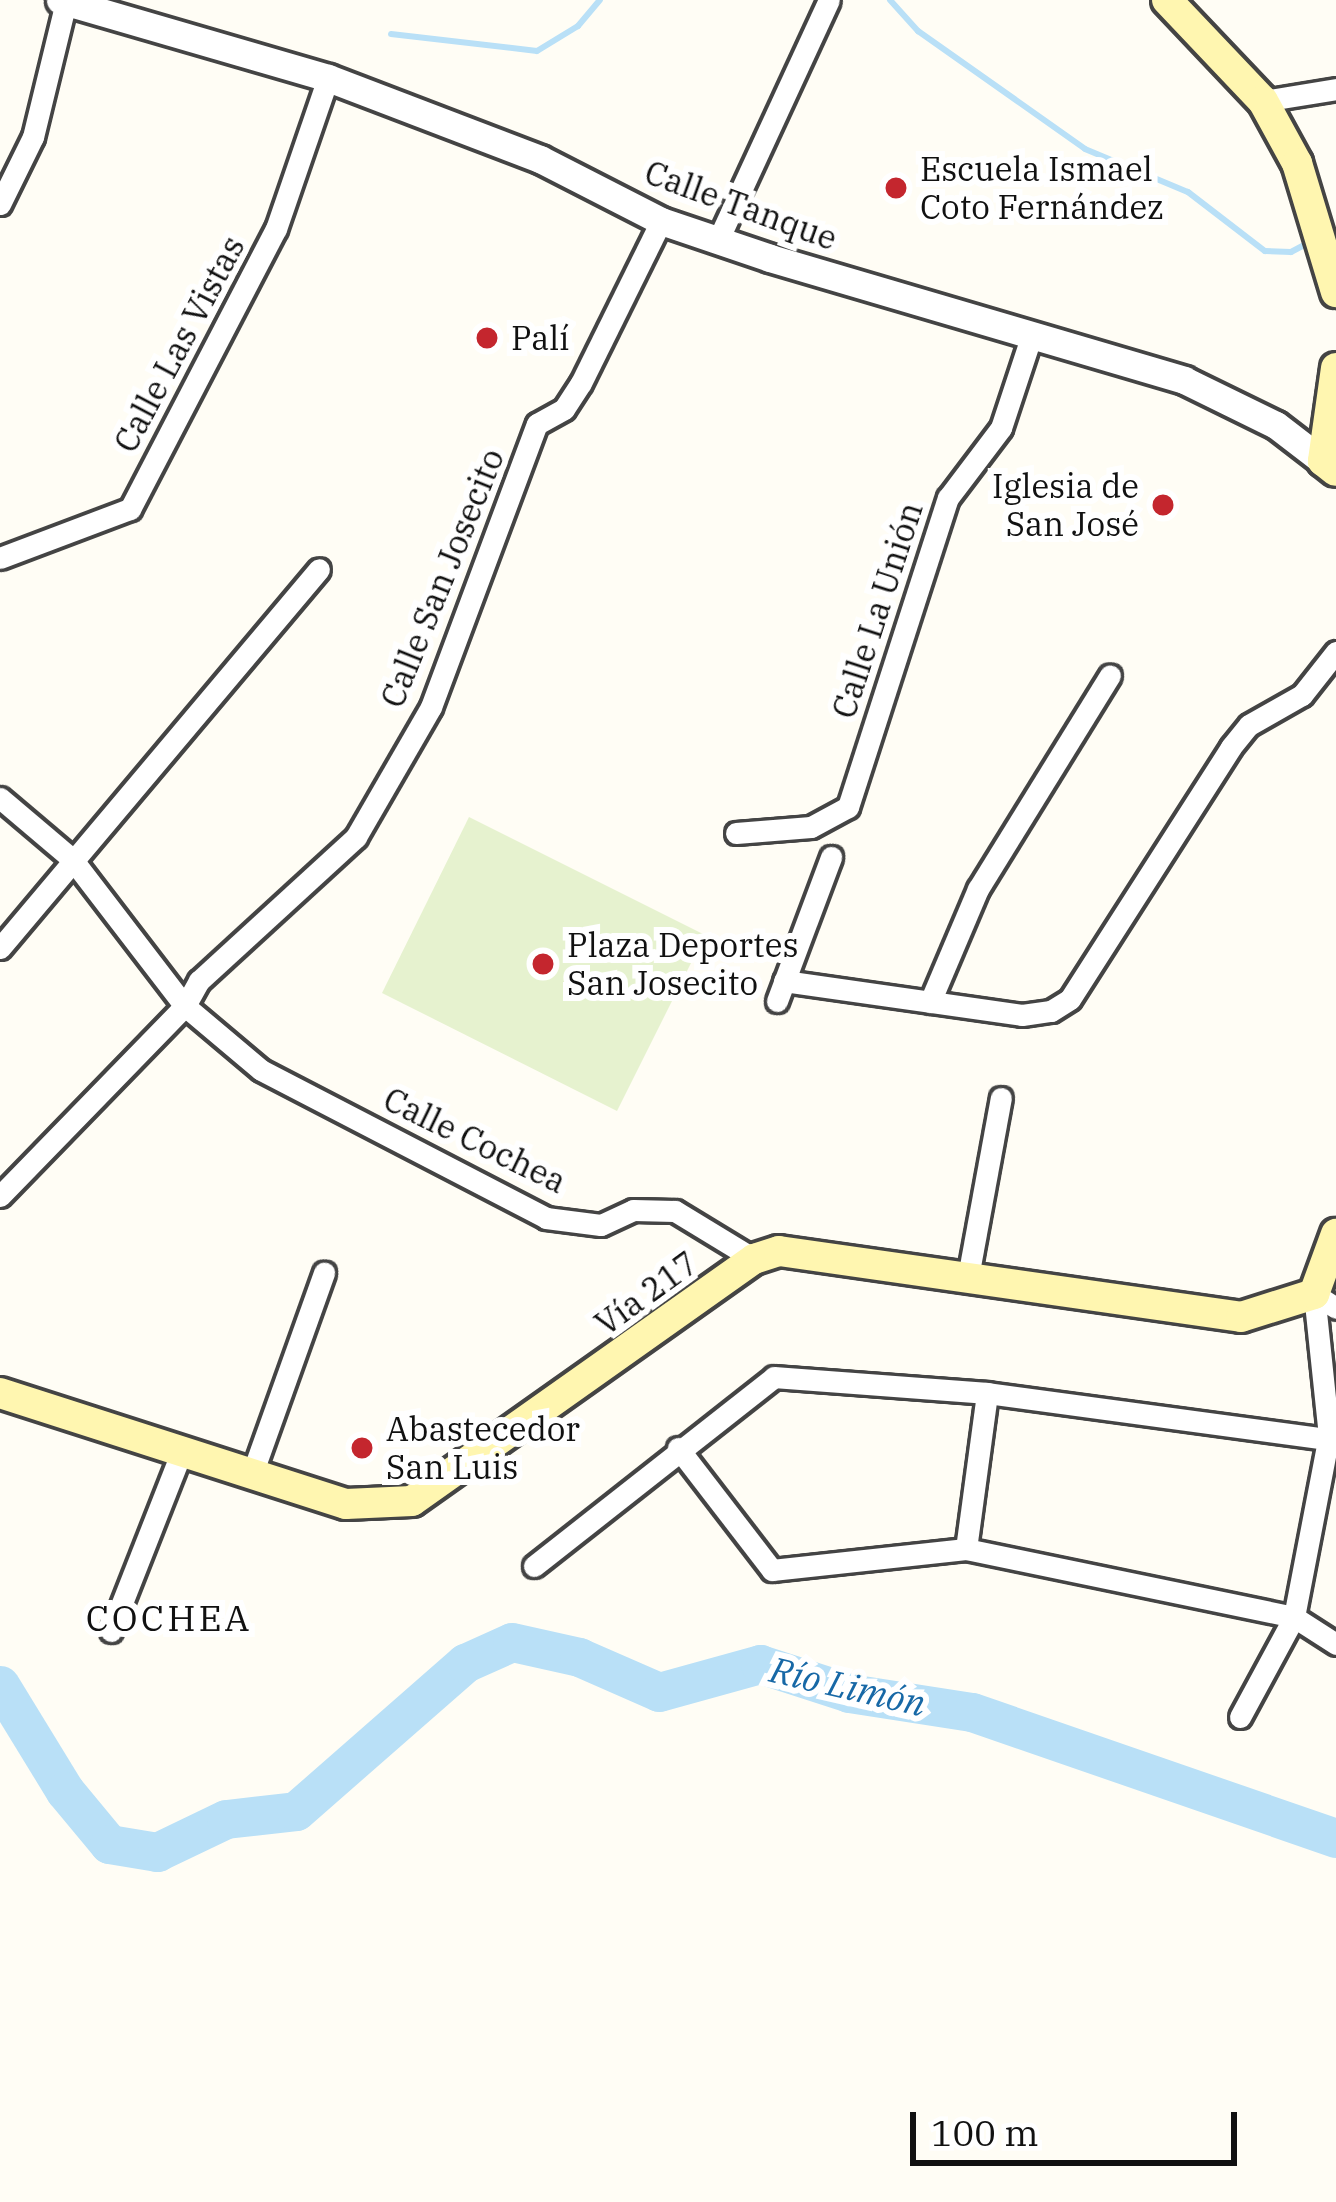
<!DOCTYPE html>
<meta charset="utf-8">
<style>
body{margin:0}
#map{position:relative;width:1336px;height:2202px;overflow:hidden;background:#fffdf5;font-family:"IBM Plex Serif",serif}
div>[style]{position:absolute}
.pitch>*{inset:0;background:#e6f2cf}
.stream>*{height:6px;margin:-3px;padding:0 3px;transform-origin:3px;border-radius:3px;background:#b9e0f7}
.river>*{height:39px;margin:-19.5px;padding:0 19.5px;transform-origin:19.5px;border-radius:19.5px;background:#b9e0f7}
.roads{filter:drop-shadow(3px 0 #444) drop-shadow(-3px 0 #444) drop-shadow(0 3px #444) drop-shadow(0 -3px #444)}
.minor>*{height:21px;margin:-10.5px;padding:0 10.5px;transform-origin:10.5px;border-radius:10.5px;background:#fff}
.tertiary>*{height:27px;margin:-13.5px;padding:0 13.5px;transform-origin:13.5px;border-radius:13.5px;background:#fff}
.secondary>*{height:30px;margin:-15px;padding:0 15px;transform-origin:15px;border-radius:15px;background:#fff6b0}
.dots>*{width:33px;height:33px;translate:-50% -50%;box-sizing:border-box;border:6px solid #fff;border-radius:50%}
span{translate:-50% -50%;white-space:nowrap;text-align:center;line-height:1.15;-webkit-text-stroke:12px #fff;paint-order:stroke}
.poi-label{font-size:33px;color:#111}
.left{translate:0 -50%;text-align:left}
.right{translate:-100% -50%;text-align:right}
.street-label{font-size:33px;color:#111}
.neighbourhood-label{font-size:36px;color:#111;letter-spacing:3px}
.water-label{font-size:36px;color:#1768a6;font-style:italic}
.scale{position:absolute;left:910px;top:2112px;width:327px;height:54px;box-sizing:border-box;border:6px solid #111;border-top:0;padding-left:15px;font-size:36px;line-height:42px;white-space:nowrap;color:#111;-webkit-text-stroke:9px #fff;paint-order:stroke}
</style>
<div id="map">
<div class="pitch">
<div style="clip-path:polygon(469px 817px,705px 935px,617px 1111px,382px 993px)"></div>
</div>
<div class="stream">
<div style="left:890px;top:0;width:42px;rotate:47.9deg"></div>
<div style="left:918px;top:31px;width:204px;rotate:35.2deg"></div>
<div style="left:1085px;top:149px;width:112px;rotate:22.7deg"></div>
<div style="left:1188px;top:192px;width:97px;rotate:37.5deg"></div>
<div style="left:1265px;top:251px;width:26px;rotate:2deg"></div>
<div style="left:1291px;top:252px;width:24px;rotate:-28deg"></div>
<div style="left:391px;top:34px;width:147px;rotate:6.6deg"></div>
<div style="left:537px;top:51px;width:48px;rotate:-31.4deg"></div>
<div style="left:578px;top:26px;width:34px;rotate:-50deg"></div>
</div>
<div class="river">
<div style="left:0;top:1685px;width:124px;rotate:58.5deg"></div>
<div style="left:65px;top:1791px;width:69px;rotate:50.3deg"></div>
<div style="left:109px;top:1844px;width:49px;rotate:9.5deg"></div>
<div style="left:157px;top:1852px;width:76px;rotate:-25.6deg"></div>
<div style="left:226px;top:1819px;width:70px;rotate:-6.5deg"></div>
<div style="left:296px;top:1811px;width:225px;rotate:-41.2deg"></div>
<div style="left:465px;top:1663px;width:51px;rotate:-24.1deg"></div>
<div style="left:512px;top:1642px;width:69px;rotate:12.6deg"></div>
<div style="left:579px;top:1657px;width:87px;rotate:23.6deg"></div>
<div style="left:659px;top:1692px;width:105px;rotate:-15.5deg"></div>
<div style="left:760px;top:1664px;width:94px;rotate:18deg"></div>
<div style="left:849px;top:1693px;width:124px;rotate:8.8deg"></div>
<div style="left:972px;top:1712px;width:385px;rotate:19.1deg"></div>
</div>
<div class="roads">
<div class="minor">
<div style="left:1263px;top:101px;width:74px;rotate:-9.3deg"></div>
<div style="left:0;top:204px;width:75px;rotate:-63.8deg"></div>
<div style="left:33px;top:137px;width:139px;rotate:-76.3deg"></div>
<div style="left:718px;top:240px;width:264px;rotate:-65.2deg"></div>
<div style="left:0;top:558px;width:139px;rotate:-20.7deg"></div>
<div style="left:130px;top:509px;width:316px;rotate:-62.5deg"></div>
<div style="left:276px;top:229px;width:160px;rotate:-71deg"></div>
<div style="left:0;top:798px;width:94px;rotate:40.3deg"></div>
<div style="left:72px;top:859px;width:185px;rotate:52.5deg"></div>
<div style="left:185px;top:1006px;width:99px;rotate:40.1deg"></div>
<div style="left:261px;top:1070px;width:321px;rotate:27.4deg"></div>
<div style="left:546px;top:1218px;width:55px;rotate:7.3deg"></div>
<div style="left:601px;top:1225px;width:35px;rotate:-25deg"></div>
<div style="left:633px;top:1210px;width:42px;rotate:1.4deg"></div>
<div style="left:675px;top:1211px;width:92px;rotate:31.3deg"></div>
<div style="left:736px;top:833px;width:75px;rotate:-4.6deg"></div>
<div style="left:811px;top:827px;width:42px;rotate:-28.4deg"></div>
<div style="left:848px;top:807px;width:325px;rotate:-72.1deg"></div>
<div style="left:948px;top:498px;width:88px;rotate:-52.9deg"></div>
<div style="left:1001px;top:428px;width:99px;rotate:-71.7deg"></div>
<div style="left:0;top:948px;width:495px;rotate:-49.9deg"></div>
<div style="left:784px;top:981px;width:240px;rotate:8.1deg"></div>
<div style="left:1022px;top:1015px;width:29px;rotate:-8deg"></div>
<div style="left:1051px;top:1011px;width:22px;rotate:-32deg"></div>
<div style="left:1070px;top:999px;width:299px;rotate:-57.4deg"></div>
<div style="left:1231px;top:747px;width:28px;rotate:-51deg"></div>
<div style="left:1249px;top:725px;width:61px;rotate:-29.5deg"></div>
<div style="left:1302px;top:695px;width:55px;rotate:-51.7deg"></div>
<div style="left:777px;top:1001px;width:154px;rotate:-69.4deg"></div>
<div style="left:930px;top:1002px;width:123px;rotate:-67deg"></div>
<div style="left:978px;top:889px;width:251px;rotate:-58.3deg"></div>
<div style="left:0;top:1196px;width:265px;rotate:-45.8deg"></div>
<div style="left:185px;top:1006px;width:29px;rotate:-61deg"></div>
<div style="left:199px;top:981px;width:213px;rotate:-42.5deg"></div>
<div style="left:356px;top:837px;width:150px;rotate:-60deg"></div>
<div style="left:431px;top:707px;width:302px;rotate:-69.5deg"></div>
<div style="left:537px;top:424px;width:31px;rotate:-29deg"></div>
<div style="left:564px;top:409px;width:31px;rotate:-57deg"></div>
<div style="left:581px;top:383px;width:181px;rotate:-63.7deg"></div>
<div style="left:968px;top:1277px;width:182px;rotate:-79.6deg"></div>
<div style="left:1314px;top:1294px;width:26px;rotate:32deg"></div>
<div style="left:678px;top:1448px;width:154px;rotate:52.4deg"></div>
<div style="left:772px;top:1570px;width:195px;rotate:-6.2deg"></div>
<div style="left:966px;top:1549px;width:335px;rotate:11.7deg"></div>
<div style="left:1294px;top:1617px;width:50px;rotate:32.7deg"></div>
<div style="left:252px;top:1474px;width:214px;rotate:-70.3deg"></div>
<div style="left:966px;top:1549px;width:157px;rotate:-82.3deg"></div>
<div style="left:534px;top:1566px;width:305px;rotate:-38.2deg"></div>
<div style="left:774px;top:1377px;width:214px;rotate:4.3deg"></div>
<div style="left:987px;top:1393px;width:352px;rotate:7.7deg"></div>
<div style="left:111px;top:1631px;width:197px;rotate:-68.5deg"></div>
<div style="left:1240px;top:1717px;width:114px;rotate:-61.6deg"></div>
<div style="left:1294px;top:1617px;width:184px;rotate:-79.1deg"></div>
<div style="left:1329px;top:1436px;width:143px;rotate:-96deg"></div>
</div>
<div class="tertiary">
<div style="left:60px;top:0;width:279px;rotate:16.2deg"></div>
<div style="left:328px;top:78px;width:227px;rotate:20.9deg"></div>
<div style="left:540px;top:159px;width:136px;rotate:27.1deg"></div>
<div style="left:661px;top:221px;width:115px;rotate:18.7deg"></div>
<div style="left:770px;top:258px;width:432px;rotate:16.4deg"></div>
<div style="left:1184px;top:380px;width:102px;rotate:26.1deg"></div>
<div style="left:1276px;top:425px;width:59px;rotate:37.5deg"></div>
</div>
<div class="secondary">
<div style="left:1167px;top:0;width:139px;rotate:46.5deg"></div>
<div style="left:1263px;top:101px;width:71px;rotate:61.3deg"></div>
<div style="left:1297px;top:163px;width:135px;rotate:73.2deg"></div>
<div style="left:1336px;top:368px;width:94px;rotate:98deg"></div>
<div style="left:1323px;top:461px;width:16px;rotate:38deg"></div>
<div style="left:0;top:1393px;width:363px;rotate:17.8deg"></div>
<div style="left:346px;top:1504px;width:66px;rotate:-2.6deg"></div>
<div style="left:412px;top:1501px;width:419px;rotate:-35.3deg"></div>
<div style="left:754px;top:1259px;width:26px;rotate:-18deg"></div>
<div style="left:779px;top:1251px;width:467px;rotate:8.1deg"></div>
<div style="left:1241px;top:1317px;width:77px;rotate:-17.5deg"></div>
<div style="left:1314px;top:1294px;width:64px;rotate:-69.9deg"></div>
</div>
</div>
<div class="dots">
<div style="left:896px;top:188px;background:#c4262e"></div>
<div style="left:487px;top:338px;background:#c4262e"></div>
<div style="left:1163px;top:505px;background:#c4262e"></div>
<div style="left:543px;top:964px;background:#c4262e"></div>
<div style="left:362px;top:1448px;background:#c4262e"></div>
</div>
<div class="poi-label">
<span class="left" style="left:920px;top:188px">Escuela Ismael<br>Coto Fernández</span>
<span class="left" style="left:511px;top:338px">Palí</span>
<span class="right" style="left:1139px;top:505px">Iglesia de<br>San José</span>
<span class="left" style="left:567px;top:964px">Plaza Deportes<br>San Josecito</span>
<span class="left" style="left:386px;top:1448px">Abastecedor<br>San Luis</span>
</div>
<div class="street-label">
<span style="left:741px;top:205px;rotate:20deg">Calle Tanque</span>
<span style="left:179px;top:344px;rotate:-62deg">Calle Las Vistas</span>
<span style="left:442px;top:578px;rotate:-68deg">Calle San Josecito</span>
<span style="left:877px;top:610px;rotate:-72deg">Calle La Unión</span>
<span style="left:475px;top:1140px;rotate:26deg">Calle Cochea</span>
<span style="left:646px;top:1293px;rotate:-36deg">Vía 217</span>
</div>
<div class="neighbourhood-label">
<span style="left:169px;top:1618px">COCHEA</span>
</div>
<div class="water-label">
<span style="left:848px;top:1686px;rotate:13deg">Río Limón</span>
</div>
<div class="scale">100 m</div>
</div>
